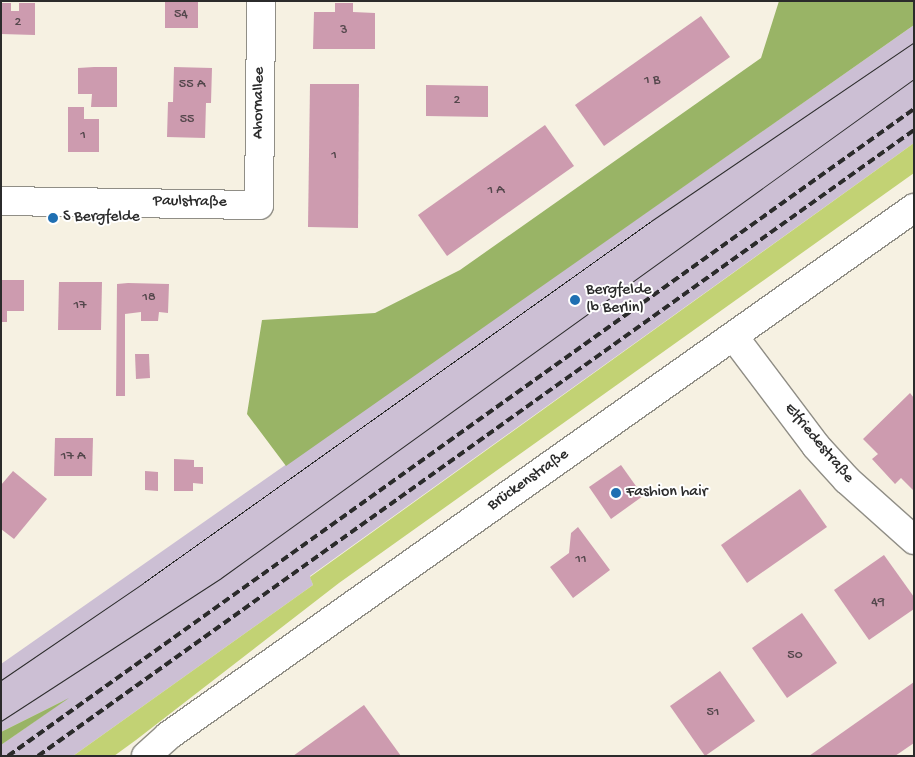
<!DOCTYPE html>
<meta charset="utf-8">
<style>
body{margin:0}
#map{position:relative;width:915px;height:757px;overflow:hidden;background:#f6f1e2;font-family:"Gochi Hand",sans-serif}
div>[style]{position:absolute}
.industrial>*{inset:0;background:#ccbfd4}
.green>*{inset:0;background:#c2d274}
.forest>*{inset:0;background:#99b466}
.building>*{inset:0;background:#cd9baf}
.roads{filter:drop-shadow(1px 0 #908e86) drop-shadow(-1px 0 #908e86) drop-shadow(0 1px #908e86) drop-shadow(0 -1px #908e86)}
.minor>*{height:28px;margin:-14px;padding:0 14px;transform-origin:14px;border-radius:14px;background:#fff}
.tram>*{height:1px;margin:-0.5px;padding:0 0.5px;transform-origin:0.5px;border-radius:0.5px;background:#2b2b2b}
.rail>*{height:4px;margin-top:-2px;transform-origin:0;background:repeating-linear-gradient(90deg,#2b2b2b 0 8px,transparent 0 12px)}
.dots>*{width:14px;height:14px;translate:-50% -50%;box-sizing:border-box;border:2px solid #fff;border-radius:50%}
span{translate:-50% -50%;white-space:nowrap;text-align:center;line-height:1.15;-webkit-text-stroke:4px #fff;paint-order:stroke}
.number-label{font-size:14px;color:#54474c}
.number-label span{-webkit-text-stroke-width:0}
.street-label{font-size:16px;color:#2b2b2b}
.poi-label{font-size:16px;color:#2b2b2b}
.left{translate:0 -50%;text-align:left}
.frame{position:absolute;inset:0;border:2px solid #2b2b2b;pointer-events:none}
</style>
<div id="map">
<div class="industrial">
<div style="clip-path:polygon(914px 25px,914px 143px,310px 576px,313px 585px,73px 756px,1px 756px,1px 745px,65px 700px,1px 732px,1px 664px)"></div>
</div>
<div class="green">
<div style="clip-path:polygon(914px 143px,914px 173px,339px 583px,136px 740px,114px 756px,73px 756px,313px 585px,310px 577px)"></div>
</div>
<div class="forest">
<div style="clip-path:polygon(779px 1px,914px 1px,914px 25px,286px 466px,247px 414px,262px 320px,375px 313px,460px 270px,761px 58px)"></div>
<div style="clip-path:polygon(69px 698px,1px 745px,1px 732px)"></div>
</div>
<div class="building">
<div style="clip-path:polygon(165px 2px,198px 2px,198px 28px,165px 28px)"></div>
<div style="clip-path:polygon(1px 3px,11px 3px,11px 11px,19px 11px,19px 3px,35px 3px,35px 35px,1px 34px)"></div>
<div style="clip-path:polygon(335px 3px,353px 3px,353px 12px,375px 13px,375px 49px,313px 49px,314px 12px,335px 12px)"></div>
<div style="clip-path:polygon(701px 16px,730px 57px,604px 146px,575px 105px)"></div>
<div style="clip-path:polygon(94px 67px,117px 67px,117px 107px,91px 107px,92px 94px,78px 94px,78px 68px)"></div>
<div style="clip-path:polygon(174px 67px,212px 68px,211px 103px,206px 103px,205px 138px,167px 137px,168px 102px,173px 102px)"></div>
<div style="clip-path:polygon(310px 84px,359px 84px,358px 228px,308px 227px)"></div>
<div style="clip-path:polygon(426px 85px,488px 86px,488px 117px,426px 116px)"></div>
<div style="clip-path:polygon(68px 107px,84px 107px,84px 119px,99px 119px,99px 152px,68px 152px)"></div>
<div style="clip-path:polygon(545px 125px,574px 166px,447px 256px,418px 215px)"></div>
<div style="clip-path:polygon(1px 280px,24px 280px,24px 311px,7px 311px,7px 322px,1px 322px)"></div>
<div style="clip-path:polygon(59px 282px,102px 282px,101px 330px,58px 330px)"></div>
<div style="clip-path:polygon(128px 283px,169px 284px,168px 313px,159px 312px,158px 321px,141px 321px,141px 312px,125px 314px,125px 396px,116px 396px,117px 284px)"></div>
<div style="clip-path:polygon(135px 354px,149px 354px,150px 378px,136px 379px)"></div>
<div style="clip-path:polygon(910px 393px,914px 398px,914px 491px,901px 478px,895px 484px,884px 472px,872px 459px,878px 454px,863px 439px)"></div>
<div style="clip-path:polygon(55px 438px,93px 438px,92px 476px,54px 476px)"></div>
<div style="clip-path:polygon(174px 459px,194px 460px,194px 467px,203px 467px,203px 484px,193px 483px,193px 491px,174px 491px)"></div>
<div style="clip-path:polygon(621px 465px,643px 496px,611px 519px,589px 487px)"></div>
<div style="clip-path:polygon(13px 471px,47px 499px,14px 539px,1px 529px,1px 485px)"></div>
<div style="clip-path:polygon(145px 471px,158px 472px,158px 491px,145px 490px)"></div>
<div style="clip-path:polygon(800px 489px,827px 527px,747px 583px,721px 545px)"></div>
<div style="clip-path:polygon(578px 527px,610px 570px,573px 598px,550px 567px,569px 553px,571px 533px)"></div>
<div style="clip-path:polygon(884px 555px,914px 597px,914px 609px,869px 640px,834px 590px)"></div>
<div style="clip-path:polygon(802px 613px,837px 663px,787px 698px,752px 648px)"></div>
<div style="clip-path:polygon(720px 671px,755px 721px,705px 756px,670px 706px)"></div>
<div style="clip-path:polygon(914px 682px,914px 743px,895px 756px,809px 756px)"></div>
<div style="clip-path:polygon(364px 705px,401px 756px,293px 756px)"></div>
</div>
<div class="roads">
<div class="minor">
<div style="left:1px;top:201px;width:258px;rotate:0.9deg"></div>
<div style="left:259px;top:205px;width:204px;rotate:-89.4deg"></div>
<div style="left:734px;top:337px;width:136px;rotate:53deg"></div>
<div style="left:816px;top:446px;width:46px;rotate:47.6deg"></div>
<div style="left:847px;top:480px;width:90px;rotate:41.8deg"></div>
<div style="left:146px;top:756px;width:30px;rotate:-42deg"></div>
<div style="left:168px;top:736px;width:914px;rotate:-35.29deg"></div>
</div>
</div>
<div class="tram">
<div style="left:1px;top:680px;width:172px;rotate:-34.3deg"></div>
<div style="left:143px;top:583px;width:624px;rotate:-35.47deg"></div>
<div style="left:651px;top:221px;width:318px;rotate:-34.2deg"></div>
<div style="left:1px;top:721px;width:262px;rotate:-33deg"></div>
<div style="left:221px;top:578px;width:854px;rotate:-35.76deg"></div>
</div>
<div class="rail">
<div style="left:8px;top:756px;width:1113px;rotate:-35.53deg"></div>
<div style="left:38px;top:756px;width:1077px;rotate:-35.55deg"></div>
</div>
<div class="dots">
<div style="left:53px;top:218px;background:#1f6fb2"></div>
<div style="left:575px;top:300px;background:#1f6fb2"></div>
<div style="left:616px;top:493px;background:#1f6fb2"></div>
</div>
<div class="number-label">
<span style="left:181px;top:15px">54</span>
<span style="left:18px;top:23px">2</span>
<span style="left:344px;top:31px">3</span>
<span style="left:652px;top:81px">1 B</span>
<span style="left:192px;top:85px">55 A</span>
<span style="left:457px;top:101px">2</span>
<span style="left:187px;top:120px">55</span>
<span style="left:83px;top:136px">1</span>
<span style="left:334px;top:156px">1</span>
<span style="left:496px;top:191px">1 A</span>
<span style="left:149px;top:298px">18</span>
<span style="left:80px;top:306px">17</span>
<span style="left:73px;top:457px">17 A</span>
<span style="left:581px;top:560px">11</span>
<span style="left:878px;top:603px">49</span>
<span style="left:795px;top:656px">50</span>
<span style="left:713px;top:713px">51</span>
</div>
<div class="street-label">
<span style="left:260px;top:103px;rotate:-89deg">Ahornallee</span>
<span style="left:190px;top:203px;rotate:1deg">Paulstraße</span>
<span style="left:818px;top:444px;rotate:50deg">Elfriedestraße</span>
<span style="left:529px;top:481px;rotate:-35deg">Brückenstraße</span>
</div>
<div class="poi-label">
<span class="left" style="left:63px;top:218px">S Bergfelde</span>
<span class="left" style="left:586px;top:300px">Bergfelde<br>(b Berlin)</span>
<span class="left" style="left:626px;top:493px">Fashion hair</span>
</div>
<div class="frame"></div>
</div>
